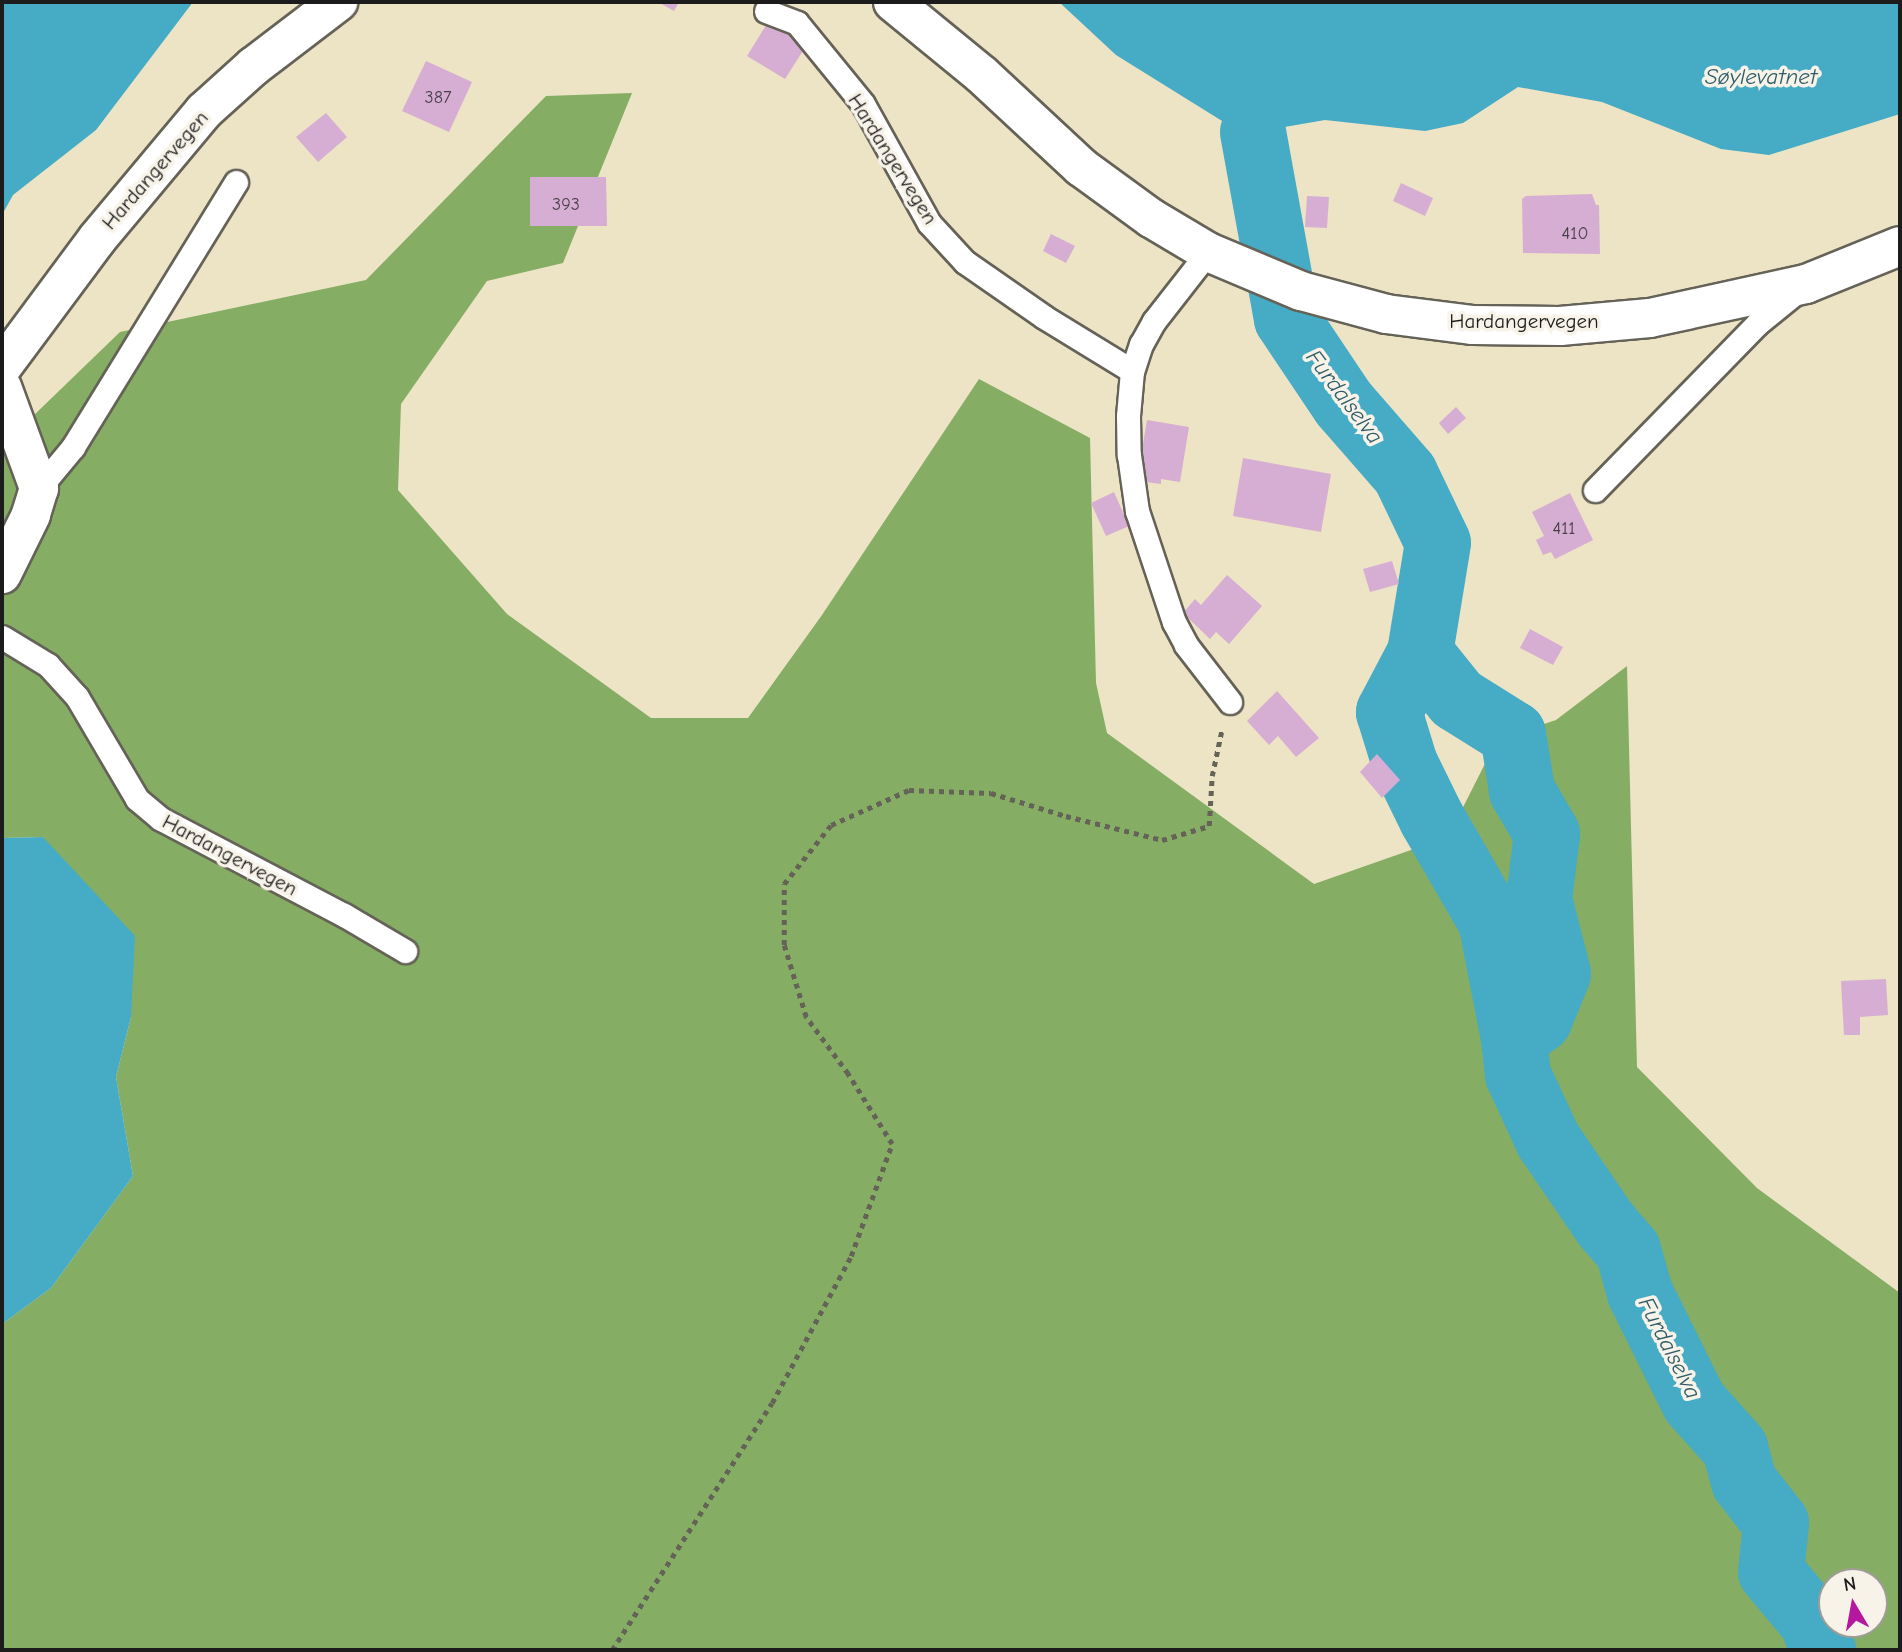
<!DOCTYPE html>
<meta charset="utf-8">
<style>
body{margin:0}
#map{position:relative;width:1902px;height:1652px;overflow:hidden;background:#ede3c5;font-family:"Comic Neue",sans-serif}
div>[style]{position:absolute}
.forest>*{inset:0;background:#85ad64}
.water>*{inset:0;background:#46abc5}
.river>*{height:66px;margin:-33px;padding:0 33px;transform-origin:33px;border-radius:33px;background:#46abc5}
.building>*{inset:0;background:#d6aed3}
.path>*{height:4.5px;margin-top:-2.25px;transform-origin:0;background:repeating-linear-gradient(90deg,#656257 0 5px,transparent 0 10px)}
.roads{filter:drop-shadow(2px 0 #656257) drop-shadow(-2px 0 #656257) drop-shadow(0 2px #656257) drop-shadow(0 -2px #656257)}
.lane>*{height:23px;margin:-11.5px;padding:0 11.5px;transform-origin:11.5px;border-radius:11.5px;background:#fff}
.street>*{height:38px;margin:-19px;padding:0 19px;transform-origin:19px;border-radius:19px;background:#fff}
.primary>*{height:38px;margin:-19px;padding:0 19px;transform-origin:19px;border-radius:19px;background:#fff}
span{translate:-50% -50%;white-space:nowrap;text-align:center;line-height:1.15;-webkit-text-stroke:7px #f7f3e8;paint-order:stroke}
.number-label{font-size:18px;color:#4a404a}
.number-label span{-webkit-text-stroke-width:0}
.street-label{font-size:21px;color:#1c1c1c}
.water-label{font-size:23px;color:#2f5c68;font-style:italic}
.frame{position:absolute;inset:0;border:4px solid #1c1c1c;pointer-events:none}
.north{position:absolute;left:1818px;top:1568px;width:70px;height:70px;box-sizing:border-box;background:#f7f3e8;border:2px solid #9f9d96;border-radius:50%;rotate:350deg;font-size:19px;font-weight:700;line-height:28px;text-align:center;color:#1c1c1c}
.north::after{content:'';display:block;margin:auto;width:24px;height:32px;background:#b5179e;clip-path:polygon(50% 0,100% 100%,50% 72%,0 100%)}
</style>
<div id="map">
<div class="forest">
<div style="clip-path:polygon(evenodd,632px 93px,563px 263px,487px 281px,401px 404px,398px 490px,507px 614px,651px 718px,748px 718px,822px 615px,979px 379px,1090px 438px,1096px 683px,1107px 733px,1314px 884px,1448px 837px,1497px 740px,1556px 720px,1627px 666px,1637px 1067px,1757px 1188px,1900px 1293px,1900px 1650px,2px 1650px,2px 1324px,51px 1288px,133px 1176px,116px 1077px,131px 1017px,43px 837px,2px 838px,2px 446px,120px 332px,366px 280px,546px 96px,632px 93px,1832px 1582px,1874px 1582px,1874px 1624px,1832px 1624px,1832px 1582px)"></div>
</div>
<div class="water">
<div style="clip-path:polygon(2px 2px,193px 2px,96px 130px,13px 195px,2px 215px)"></div>
<div style="clip-path:polygon(1059px 2px,1900px 2px,1900px 114px,1769px 155px,1721px 149px,1602px 102px,1518px 87px,1463px 123px,1425px 131px,1325px 120px,1243px 134px,1116px 55px)"></div>
<div style="clip-path:polygon(43px 837px,135px 936px,131px 1017px,116px 1077px,133px 1176px,51px 1288px,2px 1324px,2px 838px)"></div>
</div>
<div class="river">
<div style="left:1253px;top:132px;width:190px;rotate:79.7deg"></div>
<div style="left:1287px;top:319px;width:102px;rotate:56.2deg"></div>
<div style="left:1344px;top:404px;width:93px;rotate:48.9deg"></div>
<div style="left:1405px;top:474px;width:76px;rotate:64.4deg"></div>
<div style="left:1438px;top:543px;width:111px;rotate:99.3deg"></div>
<div style="left:1420px;top:653px;width:59px;rotate:51.2deg"></div>
<div style="left:1457px;top:699px;width:66px;rotate:32deg"></div>
<div style="left:1513px;top:734px;width:58px;rotate:81deg"></div>
<div style="left:1522px;top:791px;width:50px;rotate:59.8deg"></div>
<div style="left:1547px;top:834px;width:65px;rotate:97deg"></div>
<div style="left:1539px;top:899px;width:77px;rotate:75.8deg"></div>
<div style="left:1558px;top:974px;width:50px;rotate:112.4deg"></div>
<div style="left:1539px;top:1020px;width:31px;rotate:144deg"></div>
<div style="left:1514px;top:1038px;width:37px;rotate:84deg"></div>
<div style="left:1518px;top:1075px;width:72px;rotate:65.2deg"></div>
<div style="left:1548px;top:1140px;width:103px;rotate:55.7deg"></div>
<div style="left:1606px;top:1225px;width:33px;rotate:49deg"></div>
<div style="left:1628px;top:1250px;width:45px;rotate:74.4deg"></div>
<div style="left:1640px;top:1293px;width:122px;rotate:63.6deg"></div>
<div style="left:1694px;top:1402px;width:62px;rotate:48.3deg"></div>
<div style="left:1735px;top:1448px;width:35px;rotate:75deg"></div>
<div style="left:1744px;top:1482px;width:52px;rotate:52deg"></div>
<div style="left:1776px;top:1523px;width:49px;rotate:95.8deg"></div>
<div style="left:1771px;top:1572px;width:64px;rotate:50.1deg"></div>
<div style="left:1812px;top:1621px;width:31px;rotate:69deg"></div>
<div style="left:1420px;top:653px;width:67px;rotate:117.7deg"></div>
<div style="left:1389px;top:712px;width:54px;rotate:72.9deg"></div>
<div style="left:1405px;top:764px;width:61px;rotate:63.9deg"></div>
<div style="left:1432px;top:819px;width:118px;rotate:60deg"></div>
<div style="left:1491px;top:921px;width:119px;rotate:78.9deg"></div>
</div>
<div class="building">
<div style="clip-path:polygon(658px 2px,679px 2px,674px 11px)"></div>
<div style="clip-path:polygon(768px 22px,806px 46px,785px 79px,747px 56px)"></div>
<div style="clip-path:polygon(426px 61px,472px 82px,449px 132px,402px 111px)"></div>
<div style="clip-path:polygon(326px 113px,347px 137px,318px 162px,296px 137px)"></div>
<div style="clip-path:polygon(530px 177px,606px 177px,607px 226px,530px 226px)"></div>
<div style="clip-path:polygon(1401px 183px,1433px 198px,1425px 216px,1393px 201px)"></div>
<div style="clip-path:polygon(1592px 194px,1596px 205px,1599px 205px,1600px 254px,1523px 253px,1522px 199px,1526px 196px)"></div>
<div style="clip-path:polygon(1307px 196px,1329px 197px,1327px 228px,1305px 227px)"></div>
<div style="clip-path:polygon(1051px 234px,1075px 246px,1066px 263px,1043px 251px)"></div>
<div style="clip-path:polygon(1456px 407px,1466px 418px,1448px 434px,1439px 423px)"></div>
<div style="clip-path:polygon(1147px 420px,1189px 427px,1180px 482px,1161px 479px,1161px 484px,1146px 482px,1140px 462px)"></div>
<div style="clip-path:polygon(1243px 458px,1331px 474px,1321px 532px,1233px 516px)"></div>
<div style="clip-path:polygon(1114px 492px,1129px 526px,1106px 536px,1091px 503px)"></div>
<div style="clip-path:polygon(1570px 493px,1593px 540px,1555px 559px,1551px 552px,1543px 555px,1536px 540px,1544px 536px,1532px 512px)"></div>
<div style="clip-path:polygon(1392px 561px,1399px 584px,1370px 592px,1363px 569px)"></div>
<div style="clip-path:polygon(1227px 575px,1262px 606px,1229px 644px,1216px 632px,1210px 639px,1183px 613px,1195px 599px,1201px 605px)"></div>
<div style="clip-path:polygon(1530px 629px,1563px 647px,1553px 665px,1520px 648px)"></div>
<div style="clip-path:polygon(1277px 691px,1319px 738px,1296px 757px,1278px 736px,1269px 745px,1247px 721px)"></div>
<div style="clip-path:polygon(1377px 754px,1400px 780px,1382px 798px,1360px 772px)"></div>
<div style="clip-path:polygon(1886px 979px,1888px 1015px,1860px 1017px,1860px 1035px,1844px 1035px,1841px 981px)"></div>
</div>
<div class="path">
<div style="left:612px;top:1650px;width:294px;rotate:-57.1deg"></div>
<div style="left:772px;top:1403px;width:167px;rotate:-61.7deg"></div>
<div style="left:851px;top:1256px;width:119px;rotate:-69.9deg"></div>
<div style="left:892px;top:1144px;width:83px;rotate:-122.2deg"></div>
<div style="left:848px;top:1074px;width:71px;rotate:-126.4deg"></div>
<div style="left:806px;top:1017px;width:75px;rotate:-107deg"></div>
<div style="left:784px;top:945px;width:61px;rotate:-90deg"></div>
<div style="left:784px;top:884px;width:75px;rotate:-51.5deg"></div>
<div style="left:831px;top:825px;width:85px;rotate:-24.2deg"></div>
<div style="left:909px;top:790px;width:82px;rotate:2.1deg"></div>
<div style="left:991px;top:793px;width:78px;rotate:17deg"></div>
<div style="left:1066px;top:816px;width:99px;rotate:14deg"></div>
<div style="left:1162px;top:840px;width:49px;rotate:-16.6deg"></div>
<div style="left:1209px;top:826px;width:50px;rotate:-86.6deg"></div>
<div style="left:1212px;top:776px;width:48px;rotate:-78deg"></div>
</div>
<div class="roads">
<div class="lane">
<div style="left:766px;top:11px;width:33px;rotate:21deg"></div>
<div style="left:797px;top:23px;width:104px;rotate:50.8deg"></div>
<div style="left:863px;top:104px;width:136px;rotate:61deg"></div>
<div style="left:929px;top:223px;width:53px;rotate:47.3deg"></div>
<div style="left:965px;top:262px;width:96px;rotate:34.8deg"></div>
<div style="left:1044px;top:317px;width:103px;rotate:31.5deg"></div>
<div style="left:1208px;top:252px;width:88px;rotate:128deg"></div>
<div style="left:1154px;top:321px;width:26px;rotate:119deg"></div>
<div style="left:1141px;top:344px;width:28px;rotate:108deg"></div>
<div style="left:1132px;top:371px;width:45px;rotate:95.1deg"></div>
<div style="left:1128px;top:416px;width:39px;rotate:89deg"></div>
<div style="left:1129px;top:455px;width:57px;rotate:81.9deg"></div>
<div style="left:1137px;top:511px;width:117px;rotate:71.6deg"></div>
<div style="left:1174px;top:622px;width:26px;rotate:62deg"></div>
<div style="left:1186px;top:645px;width:72px;rotate:52.3deg"></div>
<div style="left:39px;top:488px;width:53px;rotate:-50.3deg"></div>
<div style="left:73px;top:447px;width:311px;rotate:-58.4deg"></div>
<div style="left:1595px;top:490px;width:233px;rotate:-45.7deg"></div>
<div style="left:1758px;top:323px;width:48px;rotate:-39deg"></div>
<div style="left:2px;top:637px;width:54px;rotate:31.3deg"></div>
<div style="left:48px;top:665px;width:43px;rotate:47.8deg"></div>
<div style="left:77px;top:697px;width:118px;rotate:59.5deg"></div>
<div style="left:137px;top:799px;width:31px;rotate:40deg"></div>
<div style="left:161px;top:819px;width:207px;rotate:27.7deg"></div>
<div style="left:344px;top:915px;width:71px;rotate:30.5deg"></div>
</div>
<div class="street">
<div style="left:2px;top:387px;width:108px;rotate:69.9deg"></div>
<div style="left:39px;top:488px;width:28px;rotate:107deg"></div>
<div style="left:31px;top:515px;width:66px;rotate:116.2deg"></div>
</div>
<div class="primary">
<div style="left:893px;top:2px;width:114px;rotate:39.3deg"></div>
<div style="left:981px;top:74px;width:137px;rotate:42.9deg"></div>
<div style="left:1081px;top:167px;width:87px;rotate:36.1deg"></div>
<div style="left:1151px;top:218px;width:66px;rotate:30.8deg"></div>
<div style="left:1208px;top:252px;width:101px;rotate:22.8deg"></div>
<div style="left:1301px;top:291px;width:88px;rotate:15.1deg"></div>
<div style="left:1386px;top:314px;width:88px;rotate:7.2deg"></div>
<div style="left:1473px;top:325px;width:87px;rotate:0.7deg"></div>
<div style="left:1560px;top:326px;width:90px;rotate:-5.1deg"></div>
<div style="left:1650px;top:318px;width:160px;rotate:-12.3deg"></div>
<div style="left:1806px;top:284px;width:101px;rotate:-22deg"></div>
<div style="left:2px;top:367px;width:159px;rotate:-53.4deg"></div>
<div style="left:97px;top:239px;width:167px;rotate:-50.1deg"></div>
<div style="left:204px;top:111px;width:67px;rotate:-42deg"></div>
<div style="left:254px;top:66px;width:106px;rotate:-37.3deg"></div>
</div>
</div>
<div class="number-label">
<span style="left:438px;top:98px">387</span>
<span style="left:566px;top:205px">393</span>
<span style="left:1575px;top:234px">410</span>
<span style="left:1564px;top:529px">411</span>
</div>
<div class="street-label">
<span style="left:893px;top:159px;rotate:58deg">Hardangervegen</span>
<span style="left:155px;top:170px;rotate:-49deg">Hardangervegen</span>
<span style="left:1524px;top:321px">Hardangervegen</span>
<span style="left:230px;top:855px;rotate:28deg">Hardangervegen</span>
</div>
<div class="water-label">
<span style="left:1761px;top:77px">Søylevatnet</span>
<span style="left:1344px;top:397px;rotate:53deg">Furdalselva</span>
<span style="left:1669px;top:1348px;rotate:63deg">Furdalselva</span>
</div>
<div class="frame"></div>
<div class="north">N</div>
</div>
